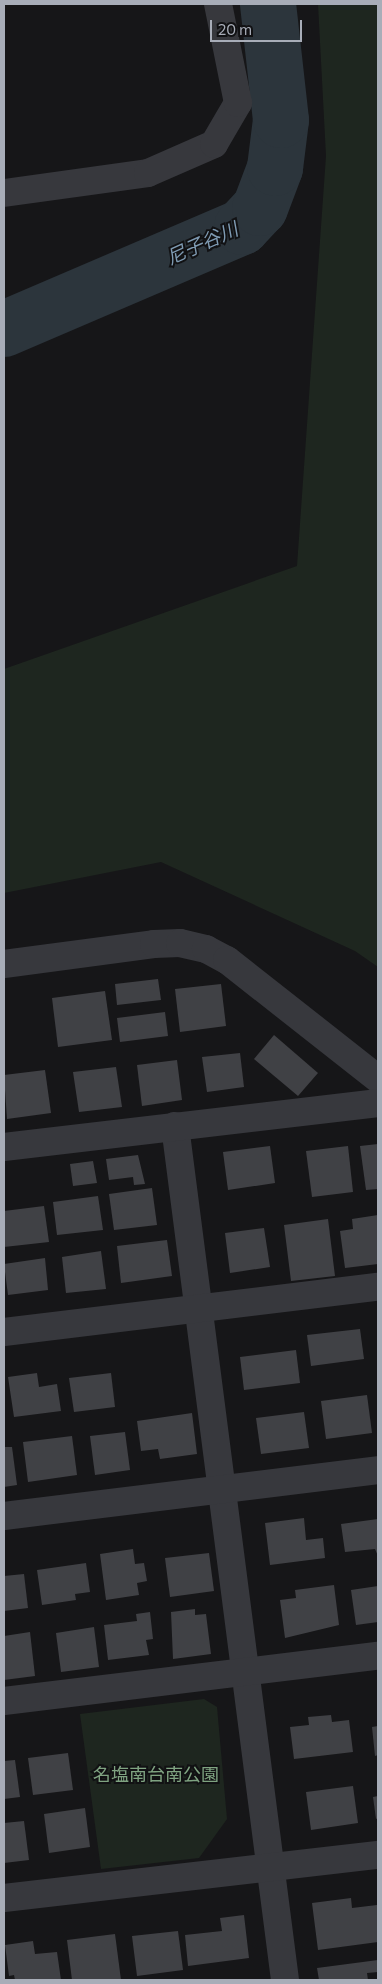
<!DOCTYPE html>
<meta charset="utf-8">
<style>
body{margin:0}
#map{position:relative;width:382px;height:1984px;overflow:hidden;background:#161618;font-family:Commissioner,"Noto Sans JP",sans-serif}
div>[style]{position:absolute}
.green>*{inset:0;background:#1e261f}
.river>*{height:56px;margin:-28px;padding:0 28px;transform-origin:28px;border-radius:28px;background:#2c353c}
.building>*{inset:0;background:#404145}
.minor>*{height:28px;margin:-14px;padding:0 14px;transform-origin:14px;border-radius:14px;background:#37383d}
span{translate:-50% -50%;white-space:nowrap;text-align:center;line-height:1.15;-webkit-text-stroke:4px #111113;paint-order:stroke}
.park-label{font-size:18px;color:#7fa381}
.water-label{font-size:19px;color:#7f9bb3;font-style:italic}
.frame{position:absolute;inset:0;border:5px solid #a8adb8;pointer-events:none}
.scale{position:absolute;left:210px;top:20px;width:92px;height:22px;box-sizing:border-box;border:2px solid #a8adb8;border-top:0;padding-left:6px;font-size:15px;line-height:18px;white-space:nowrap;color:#a8adb8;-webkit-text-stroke:4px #111113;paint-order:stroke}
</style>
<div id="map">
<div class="green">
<div style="clip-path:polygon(318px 4px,378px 4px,378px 967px,355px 951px,161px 862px,4px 893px,4px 669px,297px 566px,326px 156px)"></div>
<div style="clip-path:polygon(204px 1699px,217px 1707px,227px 1819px,199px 1858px,101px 1869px,80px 1714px)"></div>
</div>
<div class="river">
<div style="left:4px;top:329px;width:259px;rotate:-23.2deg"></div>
<div style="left:242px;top:227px;width:26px;rotate:-47deg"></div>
<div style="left:260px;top:208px;width:43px;rotate:-69.4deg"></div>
<div style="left:275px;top:168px;width:48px;rotate:-82.9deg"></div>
<div style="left:281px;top:120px;width:117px;rotate:-96.4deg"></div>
</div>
<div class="building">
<div style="clip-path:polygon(158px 979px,161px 1000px,117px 1005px,115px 984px)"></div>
<div style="clip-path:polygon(221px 984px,226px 1026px,180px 1032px,175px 989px)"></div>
<div style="clip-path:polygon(105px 991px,112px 1040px,58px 1047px,52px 998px)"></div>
<div style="clip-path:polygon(165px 1012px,168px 1036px,120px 1042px,117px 1018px)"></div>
<div style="clip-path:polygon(274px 1035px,318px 1073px,298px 1096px,254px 1059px)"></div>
<div style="clip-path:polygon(240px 1053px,244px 1087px,207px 1092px,202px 1057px)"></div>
<div style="clip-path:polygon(177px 1060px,182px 1100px,142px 1106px,137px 1065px)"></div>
<div style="clip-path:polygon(116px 1067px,122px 1107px,79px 1112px,73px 1072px)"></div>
<div style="clip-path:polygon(45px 1070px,51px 1113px,7px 1119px,4px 1075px)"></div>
<div style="clip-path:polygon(378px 1144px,378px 1189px,366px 1190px,360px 1146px)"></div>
<div style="clip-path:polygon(270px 1146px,275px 1183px,228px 1190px,223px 1152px)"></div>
<div style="clip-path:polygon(348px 1146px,353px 1192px,312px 1197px,306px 1151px)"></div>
<div style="clip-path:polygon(138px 1155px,145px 1184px,134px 1185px,133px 1177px,109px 1180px,106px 1159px)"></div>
<div style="clip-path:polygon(93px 1161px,97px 1183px,73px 1186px,70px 1164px)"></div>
<div style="clip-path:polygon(152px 1188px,157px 1225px,114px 1230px,109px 1194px)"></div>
<div style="clip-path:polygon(98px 1196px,103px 1230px,57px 1235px,53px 1202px)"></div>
<div style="clip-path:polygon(44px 1206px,49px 1242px,4px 1247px,4px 1211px)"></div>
<div style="clip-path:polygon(378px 1215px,378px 1264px,345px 1268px,340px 1231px,353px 1229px,352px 1219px)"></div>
<div style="clip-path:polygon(328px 1219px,335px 1276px,291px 1281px,284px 1225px)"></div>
<div style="clip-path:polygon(264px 1228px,270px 1267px,230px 1273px,225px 1233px)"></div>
<div style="clip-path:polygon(167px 1240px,172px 1276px,121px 1283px,117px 1246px)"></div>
<div style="clip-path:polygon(101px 1251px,106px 1289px,66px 1293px,62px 1257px)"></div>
<div style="clip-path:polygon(45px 1258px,48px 1290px,8px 1295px,4px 1264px)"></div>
<div style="clip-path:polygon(360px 1329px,364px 1359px,311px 1366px,307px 1335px)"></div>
<div style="clip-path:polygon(296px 1350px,300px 1383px,244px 1390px,240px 1357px)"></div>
<div style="clip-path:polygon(37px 1373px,39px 1387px,57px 1384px,61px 1411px,14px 1417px,8px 1377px)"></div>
<div style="clip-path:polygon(111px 1373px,115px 1407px,74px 1412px,69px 1378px)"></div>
<div style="clip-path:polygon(367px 1395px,372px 1433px,326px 1439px,321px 1401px)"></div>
<div style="clip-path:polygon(304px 1412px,309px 1448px,261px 1454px,256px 1418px)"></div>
<div style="clip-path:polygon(192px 1413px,197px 1454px,160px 1459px,158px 1449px,141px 1451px,137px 1421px)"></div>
<div style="clip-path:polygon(125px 1432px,130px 1470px,95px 1475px,90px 1436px)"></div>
<div style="clip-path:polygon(72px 1436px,77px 1475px,28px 1482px,23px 1442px)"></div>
<div style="clip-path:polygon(4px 1447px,12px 1447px,17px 1485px,4px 1487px)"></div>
<div style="clip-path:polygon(304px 1518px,306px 1540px,323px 1538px,325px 1558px,270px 1565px,265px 1523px)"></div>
<div style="clip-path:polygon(378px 1519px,378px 1556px,375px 1549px,345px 1552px,341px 1524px)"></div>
<div style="clip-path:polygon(133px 1549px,135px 1564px,144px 1563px,147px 1581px,137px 1583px,139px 1595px,106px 1600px,100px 1554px)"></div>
<div style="clip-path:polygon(209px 1553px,214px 1591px,170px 1597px,165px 1558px)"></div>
<div style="clip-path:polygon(86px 1563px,90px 1592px,75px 1594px,76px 1600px,42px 1605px,37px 1570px)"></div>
<div style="clip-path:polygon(24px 1574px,28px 1608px,4px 1611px,4px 1576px)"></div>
<div style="clip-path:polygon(334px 1585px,339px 1625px,285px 1638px,280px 1600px,296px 1598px,295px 1590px)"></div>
<div style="clip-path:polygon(378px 1586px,378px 1622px,356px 1625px,351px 1590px)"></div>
<div style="clip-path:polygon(195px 1609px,195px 1615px,206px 1614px,211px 1654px,173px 1659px,171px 1612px)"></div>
<div style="clip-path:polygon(150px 1612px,153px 1639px,146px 1640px,149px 1655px,108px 1660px,104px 1625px,137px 1621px,136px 1614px)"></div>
<div style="clip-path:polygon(94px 1627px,99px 1667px,61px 1672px,56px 1633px)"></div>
<div style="clip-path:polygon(30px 1632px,35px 1676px,4px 1680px,4px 1636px)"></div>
<div style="clip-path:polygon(331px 1715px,332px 1722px,349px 1720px,353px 1752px,294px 1759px,290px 1727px,309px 1725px,308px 1717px)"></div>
<div style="clip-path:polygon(378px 1726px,378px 1755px,375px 1756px,372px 1727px)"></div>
<div style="clip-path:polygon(68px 1753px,73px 1790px,33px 1795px,28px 1758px)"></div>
<div style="clip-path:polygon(15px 1760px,20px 1797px,4px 1799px,4px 1761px)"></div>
<div style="clip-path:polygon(353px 1786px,358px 1823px,311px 1830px,306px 1792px)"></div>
<div style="clip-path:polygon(378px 1796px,378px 1818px,376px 1819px,373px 1797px)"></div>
<div style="clip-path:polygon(85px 1808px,90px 1847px,49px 1853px,44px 1814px)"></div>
<div style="clip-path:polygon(24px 1821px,29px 1860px,4px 1863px,4px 1823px)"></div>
<div style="clip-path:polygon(351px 1898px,352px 1908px,377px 1905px,378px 1942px,318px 1950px,312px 1903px)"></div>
<div style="clip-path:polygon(244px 1915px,249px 1958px,188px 1966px,185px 1935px,222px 1931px,220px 1918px)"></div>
<div style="clip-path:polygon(178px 1931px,183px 1970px,137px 1976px,132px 1936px)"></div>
<div style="clip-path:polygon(115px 1934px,121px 1980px,72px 1980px,67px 1940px)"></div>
<div style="clip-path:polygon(33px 1941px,35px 1954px,57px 1952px,61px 1980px,15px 1980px,14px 1975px,9px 1976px,5px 1945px)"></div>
<div style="clip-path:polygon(378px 1960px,378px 1972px,367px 1973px,368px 1980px,319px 1980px,317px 1968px)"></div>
</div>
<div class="minor">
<div style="left:4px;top:193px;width:145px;rotate:-7.9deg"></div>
<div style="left:148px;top:173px;width:72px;rotate:-23.7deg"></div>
<div style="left:214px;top:144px;width:48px;rotate:-59.7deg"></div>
<div style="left:238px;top:103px;width:101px;rotate:-101.4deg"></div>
<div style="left:4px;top:964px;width:151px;rotate:-7.6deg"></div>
<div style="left:154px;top:944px;width:26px;rotate:-2deg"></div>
<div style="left:180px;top:943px;width:27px;rotate:13deg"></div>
<div style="left:206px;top:949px;width:24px;rotate:28deg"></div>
<div style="left:227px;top:960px;width:192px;rotate:38.2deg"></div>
<div style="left:175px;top:1126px;width:861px;rotate:82.66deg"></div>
<div style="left:4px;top:1147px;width:377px;rotate:-6.7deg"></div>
<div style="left:4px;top:1332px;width:377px;rotate:-6.9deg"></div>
<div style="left:4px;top:1516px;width:377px;rotate:-7deg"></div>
<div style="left:4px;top:1701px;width:377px;rotate:-6.9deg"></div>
<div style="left:4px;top:1898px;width:376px;rotate:-6.6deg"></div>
</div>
<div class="park-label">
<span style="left:156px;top:1774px">名塩南台南公園</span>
</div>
<div class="water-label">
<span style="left:202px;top:243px;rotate:-24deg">尼子谷川</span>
</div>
<div class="frame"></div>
<div class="scale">20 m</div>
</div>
